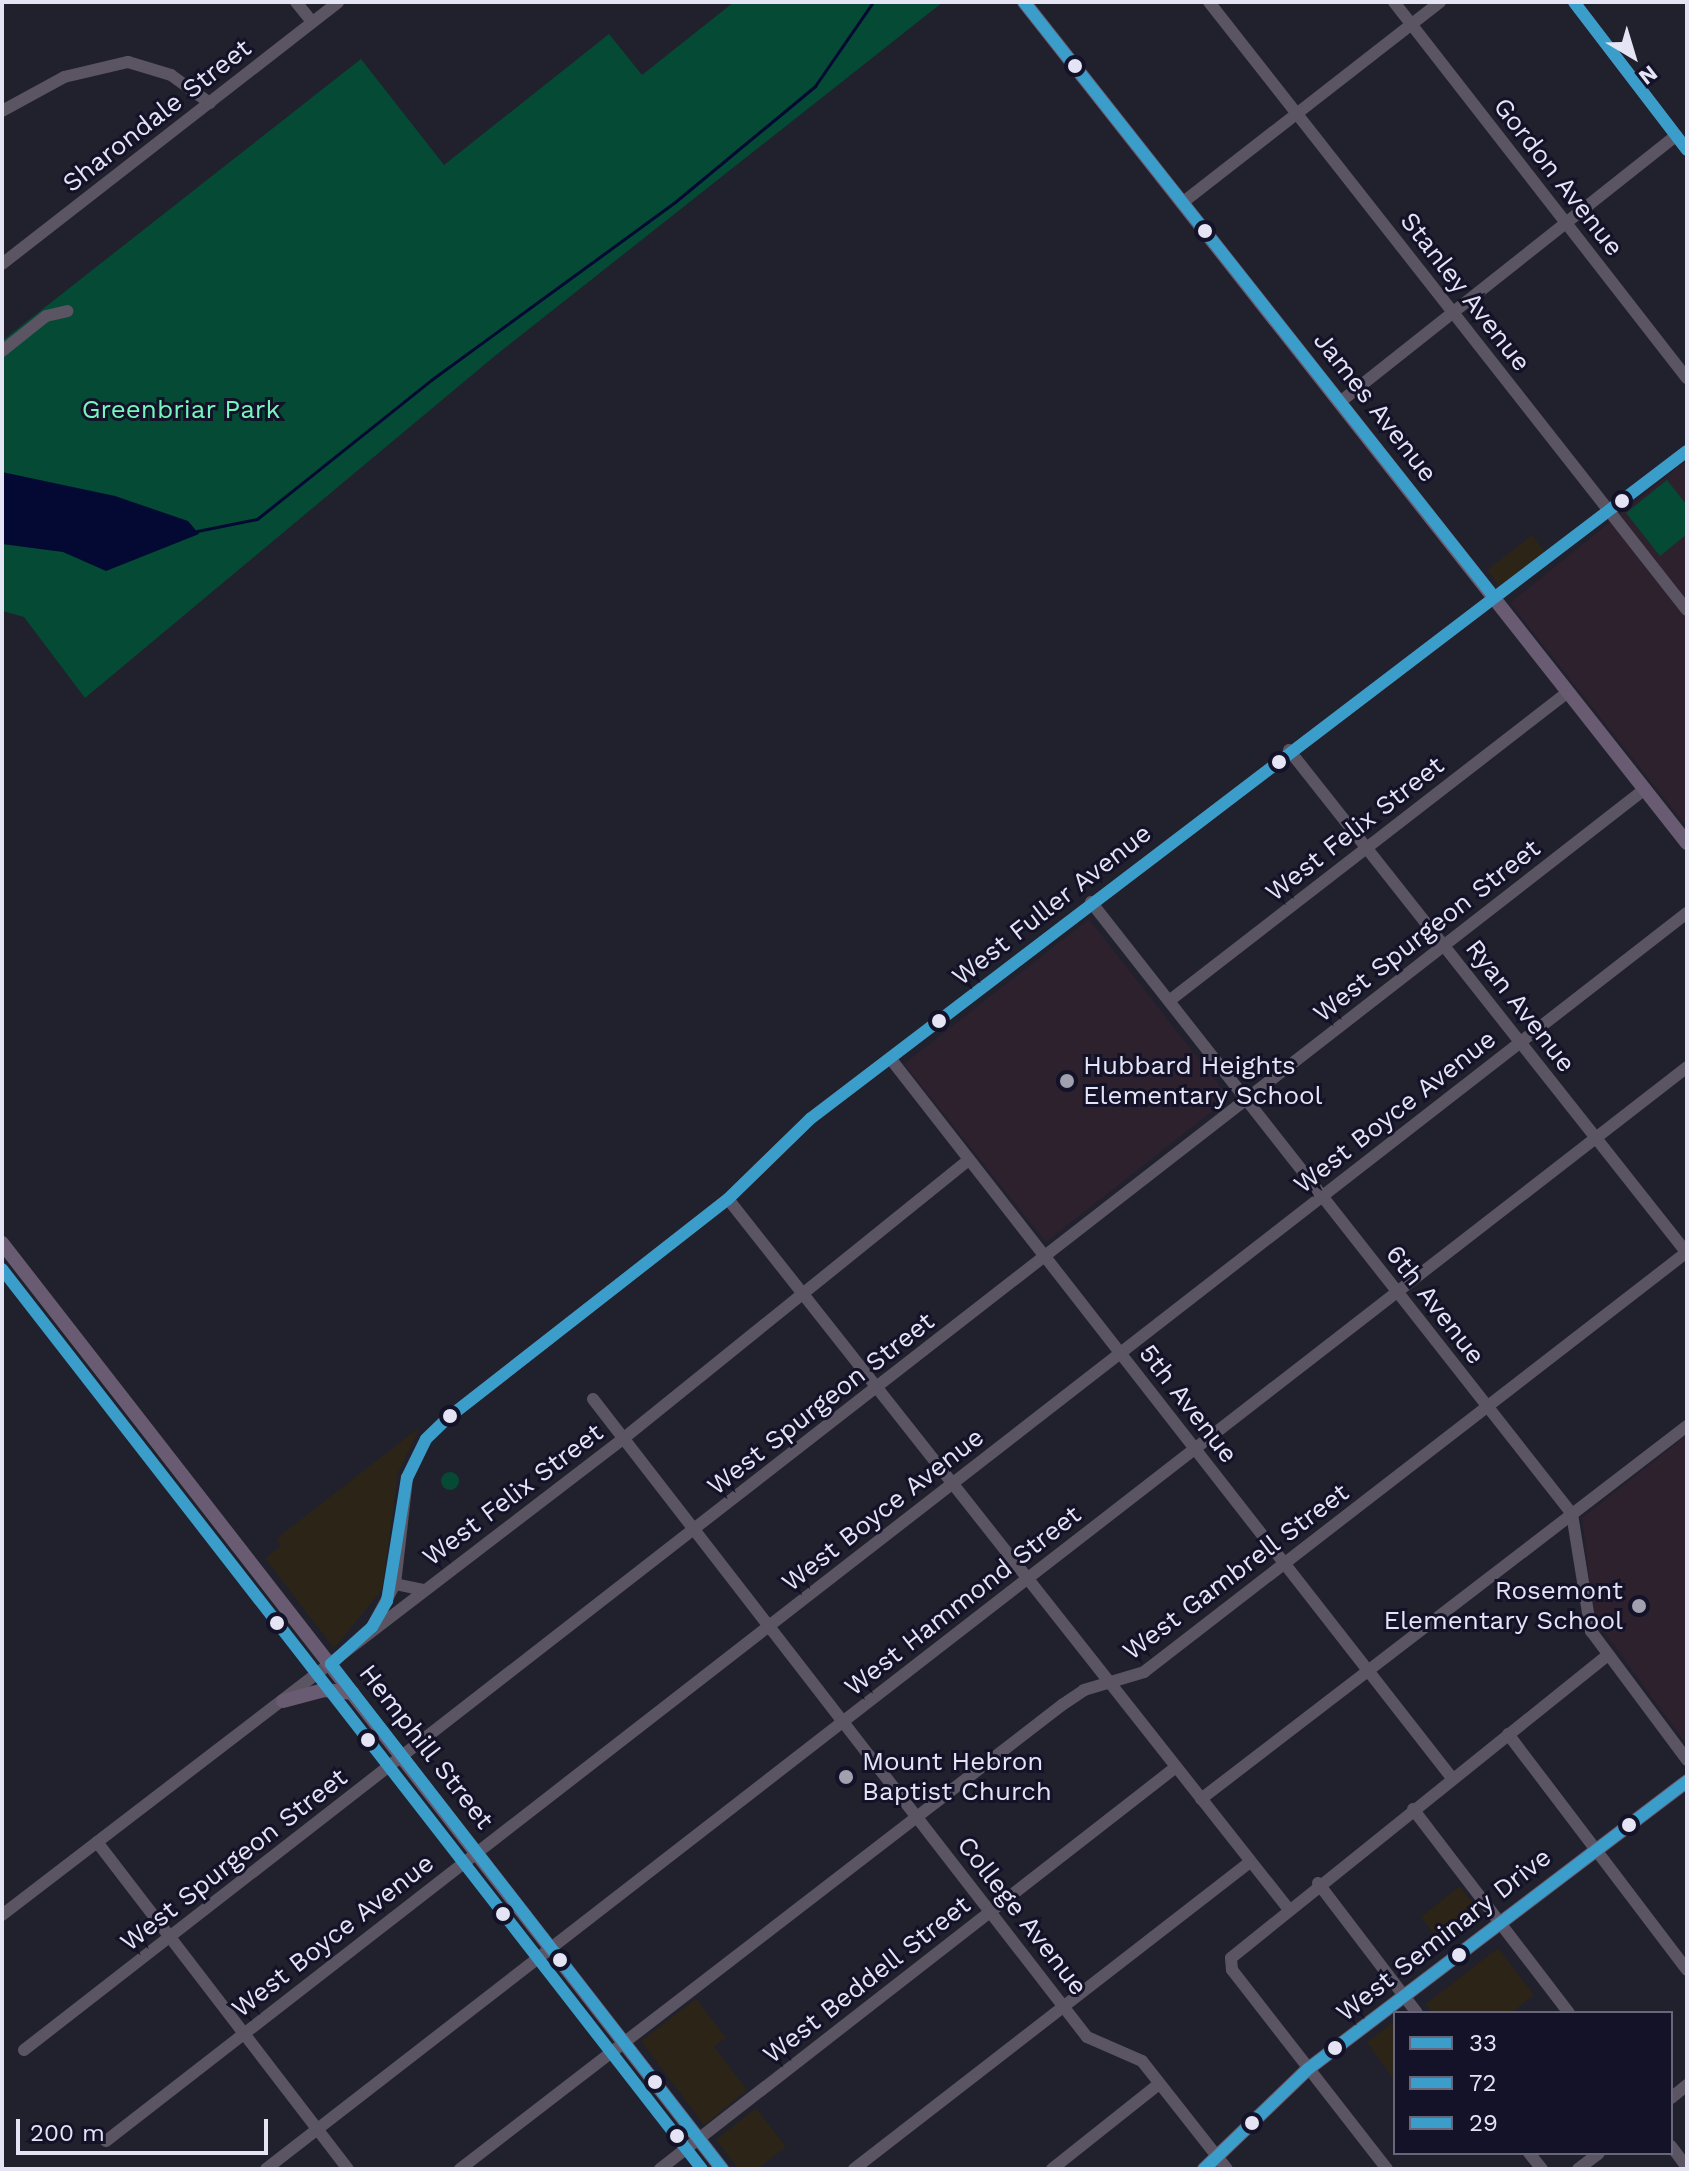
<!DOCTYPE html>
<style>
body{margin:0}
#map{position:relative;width:1689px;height:2171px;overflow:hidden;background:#21212d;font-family:"Work Sans",sans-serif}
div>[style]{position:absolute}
.commercial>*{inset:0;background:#2c2417}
.education>*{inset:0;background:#2c212d}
.green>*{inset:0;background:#044a34}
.round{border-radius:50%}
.water>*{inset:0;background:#030932}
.stream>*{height:3px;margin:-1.5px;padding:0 1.5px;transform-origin:1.5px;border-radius:1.5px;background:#030932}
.minor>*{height:12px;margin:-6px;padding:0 6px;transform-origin:6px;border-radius:6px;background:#5b5463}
.major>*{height:14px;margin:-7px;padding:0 7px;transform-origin:7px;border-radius:7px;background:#695c72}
.bus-1>*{height:12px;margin:-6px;padding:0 6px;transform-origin:6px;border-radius:6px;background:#3a9dca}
.bus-2>*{height:12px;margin:-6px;padding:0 6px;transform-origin:6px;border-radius:6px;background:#3a9dca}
.bus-3>*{height:12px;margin:-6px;padding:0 6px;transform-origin:6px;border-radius:6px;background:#3a9dca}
.dots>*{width:22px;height:22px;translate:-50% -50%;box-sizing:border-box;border:4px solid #131229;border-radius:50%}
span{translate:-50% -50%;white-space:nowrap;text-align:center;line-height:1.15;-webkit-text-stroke:6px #131229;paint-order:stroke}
.street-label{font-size:26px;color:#e4e4f5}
.park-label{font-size:26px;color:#76f6bd}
.poi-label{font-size:26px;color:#e4e4f5}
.left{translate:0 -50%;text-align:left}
.right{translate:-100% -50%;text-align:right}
.frame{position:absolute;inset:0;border:4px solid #e4e4f5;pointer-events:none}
.legend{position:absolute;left:1393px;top:2011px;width:280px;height:144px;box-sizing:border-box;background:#131229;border:2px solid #67667b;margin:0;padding:10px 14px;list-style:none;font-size:24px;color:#e4e4f5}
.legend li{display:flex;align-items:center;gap:16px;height:40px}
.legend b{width:40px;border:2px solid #67667b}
.north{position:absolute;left:1593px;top:16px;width:80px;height:80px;-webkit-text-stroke:6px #131229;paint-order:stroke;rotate:142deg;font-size:22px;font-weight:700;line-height:32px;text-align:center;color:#e4e4f5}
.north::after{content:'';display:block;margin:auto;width:28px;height:36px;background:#e4e4f5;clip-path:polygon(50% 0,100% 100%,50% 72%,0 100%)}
.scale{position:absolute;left:16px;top:2119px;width:252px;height:36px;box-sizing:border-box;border:4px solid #e4e4f5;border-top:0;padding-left:10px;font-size:24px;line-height:28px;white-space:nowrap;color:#e4e4f5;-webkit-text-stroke:6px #131229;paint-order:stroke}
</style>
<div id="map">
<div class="commercial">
<div style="clip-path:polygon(1532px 535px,1547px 555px,1502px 590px,1487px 570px)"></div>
<div style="clip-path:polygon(420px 1427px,398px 1473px,382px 1590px,334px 1648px,265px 1558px,281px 1546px,277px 1538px)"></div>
<div style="clip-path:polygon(1460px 1886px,1483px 1916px,1444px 1947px,1421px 1917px)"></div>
<div style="clip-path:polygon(1498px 1948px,1534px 1995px,1511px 2013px,1433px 2013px,1426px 2004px)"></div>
<div style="clip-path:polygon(696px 1999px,726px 2038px,714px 2047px,747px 2090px,704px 2125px,641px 2041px)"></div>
<div style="clip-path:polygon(1395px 2021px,1395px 2081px,1367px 2042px)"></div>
<div style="clip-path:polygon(756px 2108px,786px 2147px,757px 2169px,739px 2169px,716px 2140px)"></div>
</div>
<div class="education">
<div style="clip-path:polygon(1687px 460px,1687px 827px,1510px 603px)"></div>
<div style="clip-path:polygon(1089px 919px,1229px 1098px,1046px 1242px,904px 1064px)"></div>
<div style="clip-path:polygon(1687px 1435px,1687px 1745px,1594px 1618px,1582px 1518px)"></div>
</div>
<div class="green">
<div style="clip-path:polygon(734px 2px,943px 2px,496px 355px,85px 698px,24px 617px,2px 611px,2px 341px,361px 59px,444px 165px,609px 34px,642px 75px)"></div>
<div style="clip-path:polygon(1667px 480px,1687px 505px,1687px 534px,1660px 556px,1626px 513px)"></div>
<div class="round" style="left:441px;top:1472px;width:18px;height:18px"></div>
</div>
<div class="water">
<div style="clip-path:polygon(2px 472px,115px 496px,188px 521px,199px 534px,106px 571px,63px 552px,2px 544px)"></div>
</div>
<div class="stream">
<div style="left:197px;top:531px;width:61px;rotate:-11.3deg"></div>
<div style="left:257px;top:519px;width:223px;rotate:-38.6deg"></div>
<div style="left:431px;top:380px;width:302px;rotate:-36.1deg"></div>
<div style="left:675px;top:202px;width:182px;rotate:-39.6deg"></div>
<div style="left:815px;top:86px;width:102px;rotate:-55.4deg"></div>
</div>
<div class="minor">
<div style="left:296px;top:2px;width:26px;rotate:51deg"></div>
<div style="left:1209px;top:2px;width:773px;rotate:51.83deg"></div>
<div style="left:1394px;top:2px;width:477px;rotate:52.1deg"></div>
<div style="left:1574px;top:2px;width:186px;rotate:52.6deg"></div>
<div style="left:2px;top:111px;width:71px;rotate:-28.7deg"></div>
<div style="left:64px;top:77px;width:66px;rotate:-13.2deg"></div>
<div style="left:128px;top:62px;width:45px;rotate:16.8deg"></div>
<div style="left:171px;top:75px;width:48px;rotate:35.7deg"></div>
<div style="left:1182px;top:203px;width:327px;rotate:-37.9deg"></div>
<div style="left:2px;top:264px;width:426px;rotate:-37.9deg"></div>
<div style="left:2px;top:351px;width:56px;rotate:-38.5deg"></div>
<div style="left:46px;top:316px;width:22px;rotate:-13deg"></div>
<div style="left:1340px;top:402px;width:429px;rotate:-38.4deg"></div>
<div style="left:1289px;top:750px;width:641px;rotate:51.65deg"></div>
<div style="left:1091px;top:902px;width:778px;rotate:51.83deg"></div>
<div style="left:1572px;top:1514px;width:119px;rotate:80.8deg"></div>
<div style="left:1591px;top:1631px;width:161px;rotate:53.3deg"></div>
<div style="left:1169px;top:1001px;width:505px;rotate:-37.76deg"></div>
<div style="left:890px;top:1058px;width:913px;rotate:52.03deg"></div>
<div style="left:728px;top:1199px;width:902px;rotate:51.71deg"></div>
<div style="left:593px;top:1399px;width:807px;rotate:52.25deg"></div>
<div style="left:1087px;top:2037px;width:60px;rotate:23.6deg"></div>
<div style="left:1142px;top:2061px;width:137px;rotate:51.8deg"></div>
<div style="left:395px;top:1584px;width:30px;rotate:12deg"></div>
<div style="left:372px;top:1627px;width:49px;rotate:-61.9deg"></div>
<div style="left:395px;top:1584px;width:107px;rotate:-83.5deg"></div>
<div style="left:407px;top:1478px;width:43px;rotate:-64deg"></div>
<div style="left:426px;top:1439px;width:32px;rotate:-44deg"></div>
<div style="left:449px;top:1417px;width:354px;rotate:-38deg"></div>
<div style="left:728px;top:1199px;width:115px;rotate:-44.3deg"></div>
<div style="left:810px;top:1119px;width:1102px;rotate:-37.3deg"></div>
<div style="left:1508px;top:1734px;width:296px;rotate:52.8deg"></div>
<div style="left:1201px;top:1799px;width:613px;rotate:-37.51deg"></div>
<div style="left:1413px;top:1809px;width:257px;rotate:52.6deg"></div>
<div style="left:97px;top:1842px;width:412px;rotate:52.5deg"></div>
<div style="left:1318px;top:1883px;width:163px;rotate:52.7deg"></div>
<div style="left:2px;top:1915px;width:784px;rotate:-37.48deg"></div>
<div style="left:624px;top:1438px;width:443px;rotate:-38.9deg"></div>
<div style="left:24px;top:2050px;width:2054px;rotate:-37.88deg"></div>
<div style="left:1671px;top:2098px;width:21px;rotate:-39deg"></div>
<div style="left:106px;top:2141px;width:2002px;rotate:-37.84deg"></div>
<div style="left:1671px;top:2146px;width:26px;rotate:53deg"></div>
<div style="left:1529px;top:2153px;width:21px;rotate:51deg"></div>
<div style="left:266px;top:2169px;width:1798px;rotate:-37.79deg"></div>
<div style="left:460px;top:2169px;width:760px;rotate:-37.62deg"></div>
<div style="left:1062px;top:1705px;width:27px;rotate:-34deg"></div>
<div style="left:1084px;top:1690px;width:63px;rotate:-16.7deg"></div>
<div style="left:1144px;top:1672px;width:686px;rotate:-37.72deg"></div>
<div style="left:660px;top:2169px;width:654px;rotate:-37.92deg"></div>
<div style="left:854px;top:2169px;width:501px;rotate:-37.78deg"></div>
<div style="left:1052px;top:2169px;width:137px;rotate:-38.5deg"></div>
<div style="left:1387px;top:2169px;width:252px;rotate:-127.9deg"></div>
<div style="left:1232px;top:1970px;width:12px;rotate:-95deg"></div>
<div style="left:1231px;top:1958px;width:482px;rotate:-38.8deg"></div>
<div style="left:1578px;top:2169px;width:26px;rotate:-37deg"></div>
</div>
<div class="major">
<div style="left:1024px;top:2px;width:1071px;rotate:51.75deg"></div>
<div style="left:2px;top:1243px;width:1173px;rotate:52.13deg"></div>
<div style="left:283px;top:1701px;width:42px;rotate:-15deg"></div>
<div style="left:324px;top:1690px;width:29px;rotate:6deg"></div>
<div style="left:1204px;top:2169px;width:144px;rotate:-43.9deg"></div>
<div style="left:1308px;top:2069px;width:476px;rotate:-37.2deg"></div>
</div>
<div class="bus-1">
<div style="left:1024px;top:2px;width:758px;rotate:51.69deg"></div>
<div style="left:1574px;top:2px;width:186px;rotate:52.6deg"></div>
<div style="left:331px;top:1664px;width:55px;rotate:-42.1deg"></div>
<div style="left:372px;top:1627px;width:30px;rotate:-60deg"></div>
<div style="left:387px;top:1601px;width:125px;rotate:-80.8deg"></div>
<div style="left:407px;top:1478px;width:43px;rotate:-64deg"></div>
<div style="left:426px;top:1439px;width:32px;rotate:-44deg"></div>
<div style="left:449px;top:1417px;width:354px;rotate:-38deg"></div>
<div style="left:728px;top:1199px;width:115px;rotate:-44.3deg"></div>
<div style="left:810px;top:1119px;width:1102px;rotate:-37.3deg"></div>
<div style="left:331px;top:1664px;width:639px;rotate:52.25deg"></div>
</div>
<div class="bus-2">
<div style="left:2px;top:1269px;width:1140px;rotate:52.13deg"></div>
</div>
<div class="bus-3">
<div style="left:1204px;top:2169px;width:144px;rotate:-43.9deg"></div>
<div style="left:1308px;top:2069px;width:476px;rotate:-37.2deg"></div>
</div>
<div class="dots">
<div style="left:1075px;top:66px;background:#e4e4f5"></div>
<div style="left:1205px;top:231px;background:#e4e4f5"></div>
<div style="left:1622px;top:501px;background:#e4e4f5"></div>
<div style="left:1279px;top:762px;background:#e4e4f5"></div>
<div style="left:939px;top:1021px;background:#e4e4f5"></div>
<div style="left:1067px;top:1081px;background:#a0a0af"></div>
<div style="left:450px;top:1416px;background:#e4e4f5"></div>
<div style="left:1639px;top:1606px;background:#a0a0af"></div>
<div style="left:277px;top:1623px;background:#e4e4f5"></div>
<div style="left:368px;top:1740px;background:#e4e4f5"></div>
<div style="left:846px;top:1777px;background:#a0a0af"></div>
<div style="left:1629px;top:1825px;background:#e4e4f5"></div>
<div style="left:503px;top:1914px;background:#e4e4f5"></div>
<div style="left:1459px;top:1955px;background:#e4e4f5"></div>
<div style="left:560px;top:1960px;background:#e4e4f5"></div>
<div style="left:1335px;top:2048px;background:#e4e4f5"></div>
<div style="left:655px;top:2082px;background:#e4e4f5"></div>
<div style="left:1252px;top:2123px;background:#e4e4f5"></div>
<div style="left:677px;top:2136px;background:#e4e4f5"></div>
</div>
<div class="street-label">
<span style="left:157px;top:116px;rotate:-38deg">Sharondale Street</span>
<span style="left:1558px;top:177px;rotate:52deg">Gordon Avenue</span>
<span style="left:1465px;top:292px;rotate:52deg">Stanley Avenue</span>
<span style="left:1375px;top:407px;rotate:52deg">James Avenue</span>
<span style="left:1355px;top:829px;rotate:-38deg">West Felix Street</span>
<span style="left:1052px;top:905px;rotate:-38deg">West Fuller Avenue</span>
<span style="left:1427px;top:931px;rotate:-38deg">West Spurgeon Street</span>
<span style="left:1520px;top:1006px;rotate:52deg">Ryan Avenue</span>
<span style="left:1395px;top:1112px;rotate:-38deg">West Boyce Avenue</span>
<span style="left:1435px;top:1305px;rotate:52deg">6th Avenue</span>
<span style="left:821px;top:1404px;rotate:-38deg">West Spurgeon Street</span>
<span style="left:1188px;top:1404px;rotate:52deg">5th Avenue</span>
<span style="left:513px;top:1495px;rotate:-37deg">West Felix Street</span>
<span style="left:883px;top:1510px;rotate:-38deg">West Boyce Avenue</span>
<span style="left:1236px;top:1572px;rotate:-37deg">West Gambrell Street</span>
<span style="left:963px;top:1601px;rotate:-38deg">West Hammond Street</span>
<span style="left:426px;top:1747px;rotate:52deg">Hemphill Street</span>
<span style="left:234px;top:1860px;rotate:-38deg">West Spurgeon Street</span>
<span style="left:1022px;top:1916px;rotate:52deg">College Avenue</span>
<span style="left:1444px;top:1935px;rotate:-38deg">West Seminary Drive</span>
<span style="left:333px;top:1936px;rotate:-38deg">West Boyce Avenue</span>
<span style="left:867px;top:1980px;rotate:-38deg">West Beddell Street</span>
</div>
<div class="park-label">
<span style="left:181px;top:410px">Greenbriar Park</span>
</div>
<div class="poi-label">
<span class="left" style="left:1083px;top:1081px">Hubbard Heights<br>Elementary School</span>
<span class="right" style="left:1623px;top:1606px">Rosemont<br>Elementary School</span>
<span class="left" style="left:862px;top:1777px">Mount Hebron<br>Baptist Church</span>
</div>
<div class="frame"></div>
<ul class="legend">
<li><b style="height:10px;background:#3a9dca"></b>33</li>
<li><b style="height:10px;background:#3a9dca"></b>72</li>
<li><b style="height:10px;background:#3a9dca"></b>29</li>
</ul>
<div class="north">N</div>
<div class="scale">200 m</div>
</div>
